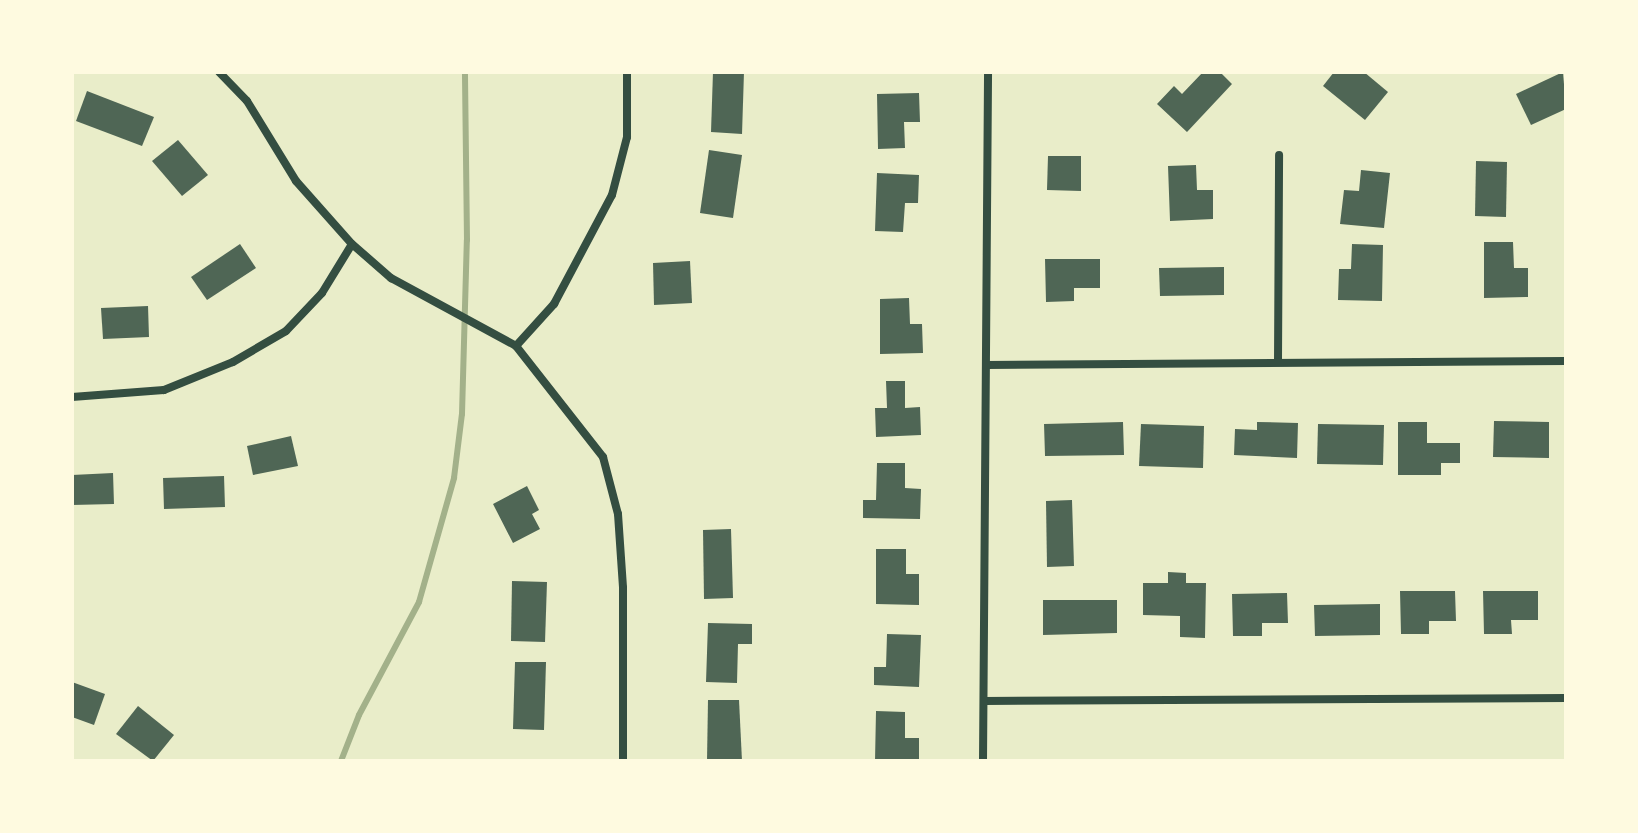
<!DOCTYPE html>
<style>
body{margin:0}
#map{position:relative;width:1638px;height:833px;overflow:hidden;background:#e9edc9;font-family:"Nunito Sans",sans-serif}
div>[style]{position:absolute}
.stream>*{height:6px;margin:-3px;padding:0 3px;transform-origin:3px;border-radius:3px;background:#a3b18a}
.building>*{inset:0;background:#4f6655}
.minor>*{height:8px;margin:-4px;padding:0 4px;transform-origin:4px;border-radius:4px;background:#344e41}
span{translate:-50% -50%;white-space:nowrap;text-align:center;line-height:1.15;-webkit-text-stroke:6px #fefae0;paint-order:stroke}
.frame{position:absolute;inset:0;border:74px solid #fefae0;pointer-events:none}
</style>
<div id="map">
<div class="stream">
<div style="left:341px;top:761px;width:49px;rotate:-68.6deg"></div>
<div style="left:359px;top:715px;width:128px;rotate:-62deg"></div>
<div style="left:419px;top:602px;width:129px;rotate:-74.2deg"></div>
<div style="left:454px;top:478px;width:64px;rotate:-82.9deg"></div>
<div style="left:462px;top:414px;width:174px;rotate:-88.4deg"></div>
<div style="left:467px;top:240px;width:168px;rotate:-90.7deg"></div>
</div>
<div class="building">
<div style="clip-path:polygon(713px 72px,744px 72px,742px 134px,711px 132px)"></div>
<div style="clip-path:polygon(1203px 72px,1220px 72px,1232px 84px,1187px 132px,1157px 104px,1174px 86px,1182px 94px)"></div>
<div style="clip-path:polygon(1334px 72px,1364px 72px,1388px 92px,1365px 120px,1323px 86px)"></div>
<div style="clip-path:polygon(1563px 72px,1566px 109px,1531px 125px,1516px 94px)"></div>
<div style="clip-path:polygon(87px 91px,154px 117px,142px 146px,76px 121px)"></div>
<div style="clip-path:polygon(919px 93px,920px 122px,904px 122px,905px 148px,878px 149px,877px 94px)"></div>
<div style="clip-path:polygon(178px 140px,208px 175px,182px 196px,152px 161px)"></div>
<div style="clip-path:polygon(709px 150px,742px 155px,733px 218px,700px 213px)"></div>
<div style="clip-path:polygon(1048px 156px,1081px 156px,1081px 191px,1047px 190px)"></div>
<div style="clip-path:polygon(1476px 161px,1507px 162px,1506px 217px,1475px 216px)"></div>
<div style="clip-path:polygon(1196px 165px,1197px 190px,1213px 190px,1213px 219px,1170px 221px,1168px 166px)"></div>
<div style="clip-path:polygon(1361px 170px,1390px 173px,1384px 228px,1340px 224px,1344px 190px,1359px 191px)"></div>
<div style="clip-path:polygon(877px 173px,919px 175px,918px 203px,905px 203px,903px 232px,875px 231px)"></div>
<div style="clip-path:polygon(1484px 242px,1513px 242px,1514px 268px,1528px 268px,1528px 297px,1484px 298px)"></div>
<div style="clip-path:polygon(240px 244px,256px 268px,207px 300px,191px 277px)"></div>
<div style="clip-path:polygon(1352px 244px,1383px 245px,1382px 301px,1338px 300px,1339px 269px,1351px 269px)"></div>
<div style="clip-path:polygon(1045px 259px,1100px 259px,1100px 288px,1074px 288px,1074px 301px,1046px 302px)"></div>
<div style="clip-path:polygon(690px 261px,692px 303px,654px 305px,653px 263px)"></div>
<div style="clip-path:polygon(1224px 267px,1224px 295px,1160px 296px,1159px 268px)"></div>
<div style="clip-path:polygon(909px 298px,910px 324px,922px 324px,923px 353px,880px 354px,880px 299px)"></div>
<div style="clip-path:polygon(148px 306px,149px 337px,103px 339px,101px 308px)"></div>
<div style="clip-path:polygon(886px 381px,905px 381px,905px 408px,920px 407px,921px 435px,876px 437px,875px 408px,887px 408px)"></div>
<div style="clip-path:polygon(1494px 421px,1549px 422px,1549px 458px,1493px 457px)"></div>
<div style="clip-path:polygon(1123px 422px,1124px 455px,1045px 456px,1044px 424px)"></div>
<div style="clip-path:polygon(1257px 422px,1298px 423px,1297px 458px,1234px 455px,1235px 429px,1257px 430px)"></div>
<div style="clip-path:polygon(1398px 422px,1427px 422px,1427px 443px,1460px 443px,1460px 463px,1441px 463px,1441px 475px,1398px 475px)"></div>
<div style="clip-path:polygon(1141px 424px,1204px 426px,1203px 468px,1139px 466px)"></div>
<div style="clip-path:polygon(1318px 424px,1384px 425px,1383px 465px,1317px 464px)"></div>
<div style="clip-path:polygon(291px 436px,298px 466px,253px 475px,247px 446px)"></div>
<div style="clip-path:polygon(877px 463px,905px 463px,905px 488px,921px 489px,920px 519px,863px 518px,863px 500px,876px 500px)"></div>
<div style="clip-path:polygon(113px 473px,114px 504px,72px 505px,72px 475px)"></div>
<div style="clip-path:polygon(224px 476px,225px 507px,164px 509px,163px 478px)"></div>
<div style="clip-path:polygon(527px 486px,539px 510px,532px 514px,540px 529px,513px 543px,493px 504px)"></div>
<div style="clip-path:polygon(1072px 500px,1074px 566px,1047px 567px,1046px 501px)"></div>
<div style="clip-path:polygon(731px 529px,733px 598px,704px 599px,703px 530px)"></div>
<div style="clip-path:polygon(876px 549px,906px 549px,906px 574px,919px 574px,919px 605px,876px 604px)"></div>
<div style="clip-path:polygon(1168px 572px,1186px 573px,1186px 583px,1206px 583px,1205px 638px,1180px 637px,1180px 616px,1143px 615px,1143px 583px,1168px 583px)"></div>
<div style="clip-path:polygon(512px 581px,547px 582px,545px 642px,511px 641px)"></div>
<div style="clip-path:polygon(1400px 591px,1455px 591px,1456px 621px,1429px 621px,1429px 634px,1401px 634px)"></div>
<div style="clip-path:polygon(1483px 591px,1538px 591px,1538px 620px,1511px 620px,1512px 634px,1484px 634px)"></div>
<div style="clip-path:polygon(1287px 593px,1288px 623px,1262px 623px,1262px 636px,1233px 636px,1232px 594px)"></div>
<div style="clip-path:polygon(1043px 600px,1117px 600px,1117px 633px,1043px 635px)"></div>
<div style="clip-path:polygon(1380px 604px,1380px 635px,1315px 636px,1314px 605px)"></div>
<div style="clip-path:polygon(708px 623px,752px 624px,752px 644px,738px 644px,737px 683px,706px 682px)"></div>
<div style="clip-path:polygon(887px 634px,921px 635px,919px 687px,874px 685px,874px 667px,886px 667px)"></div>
<div style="clip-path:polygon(515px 662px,546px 662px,544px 730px,513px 729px)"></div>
<div style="clip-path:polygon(72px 682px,105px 694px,94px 725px,72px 717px)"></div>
<div style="clip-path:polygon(708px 700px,739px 700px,742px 761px,707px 761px)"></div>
<div style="clip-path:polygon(138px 706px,174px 735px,153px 761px,116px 734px)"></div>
<div style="clip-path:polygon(876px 711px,905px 712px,905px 738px,919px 738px,919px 761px,875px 761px)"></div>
</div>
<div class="minor">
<div style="left:219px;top:72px;width:40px;rotate:46deg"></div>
<div style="left:247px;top:101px;width:94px;rotate:58.5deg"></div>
<div style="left:296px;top:181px;width:84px;rotate:48.4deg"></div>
<div style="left:352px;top:244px;width:52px;rotate:41.1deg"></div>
<div style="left:391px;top:278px;width:142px;rotate:28.5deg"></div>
<div style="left:516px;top:346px;width:141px;rotate:51.9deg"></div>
<div style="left:603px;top:457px;width:59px;rotate:75.3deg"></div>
<div style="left:618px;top:514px;width:74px;rotate:86.1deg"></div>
<div style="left:623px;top:588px;width:173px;rotate:90deg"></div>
<div style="left:516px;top:346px;width:57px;rotate:-47.9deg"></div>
<div style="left:554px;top:304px;width:123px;rotate:-62deg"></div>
<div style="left:612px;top:195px;width:60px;rotate:-75.5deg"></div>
<div style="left:627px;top:137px;width:65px;rotate:-90deg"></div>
<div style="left:1278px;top:362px;width:207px;rotate:-89.7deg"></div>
<div style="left:986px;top:365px;width:580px;rotate:-0.4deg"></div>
<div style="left:72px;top:397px;width:92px;rotate:-4.4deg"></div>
<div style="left:164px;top:390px;width:74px;rotate:-22.1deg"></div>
<div style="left:233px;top:362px;width:61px;rotate:-30.3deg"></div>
<div style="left:286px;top:331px;width:52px;rotate:-46.5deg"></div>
<div style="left:322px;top:293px;width:57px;rotate:-58.5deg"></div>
<div style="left:984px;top:701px;width:582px;rotate:-0.3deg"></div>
<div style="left:983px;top:761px;width:689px;rotate:-89.58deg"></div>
</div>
<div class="frame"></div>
</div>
